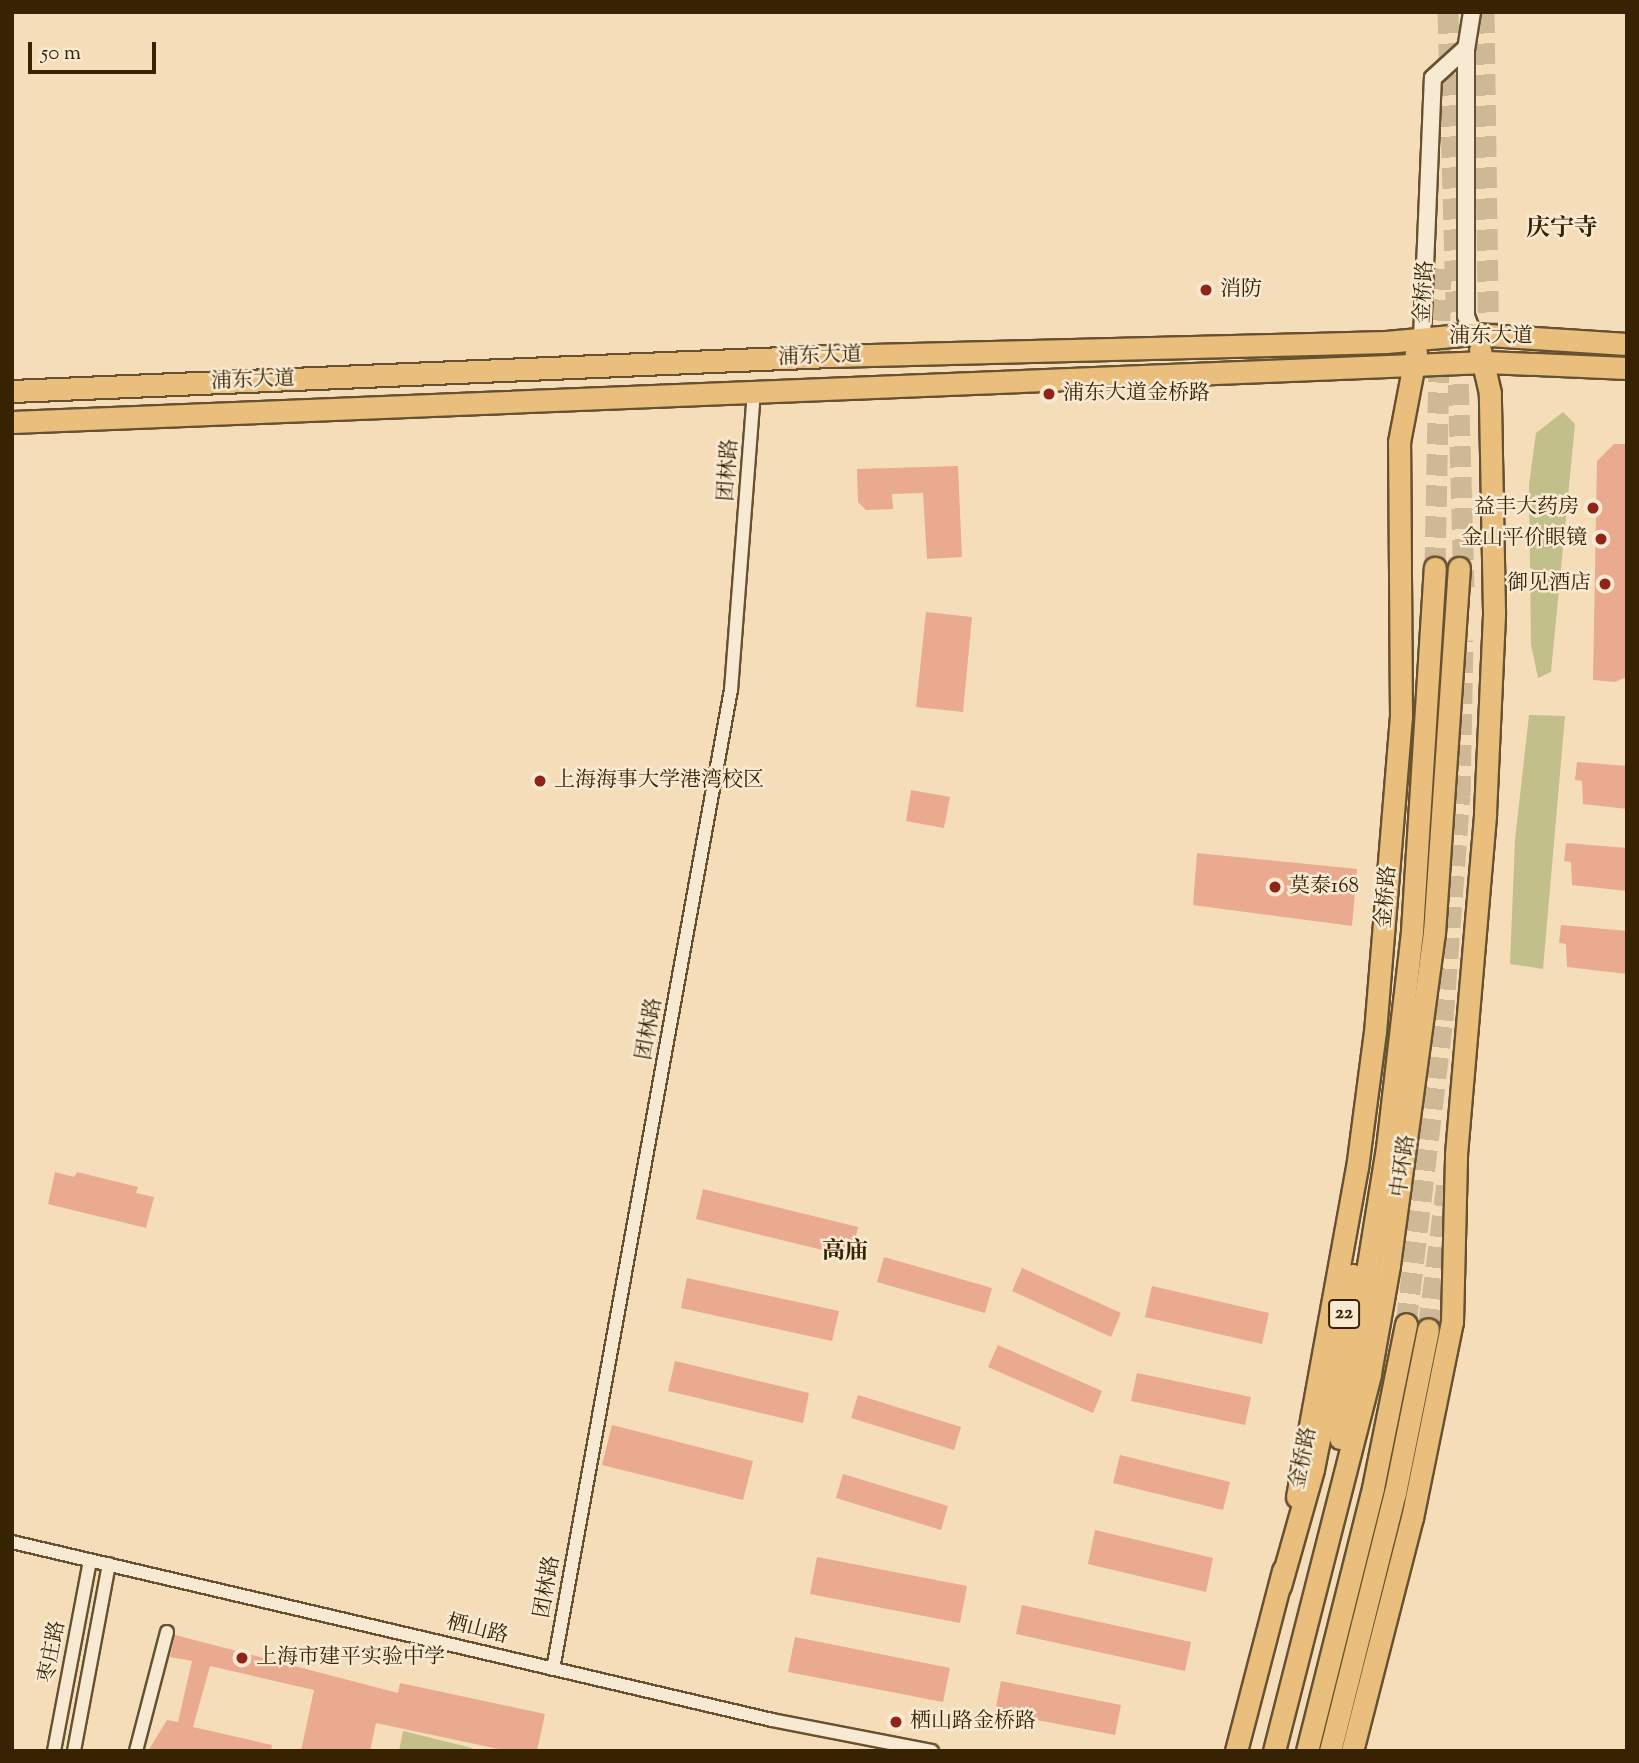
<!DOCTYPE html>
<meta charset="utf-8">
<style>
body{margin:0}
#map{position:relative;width:1639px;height:1763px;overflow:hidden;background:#f5ddba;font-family:"Sorts Mill Goudy","Noto Serif SC",serif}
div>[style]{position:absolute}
.green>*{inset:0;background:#c3bf8b}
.building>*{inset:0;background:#e9aa8f}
.trunk-tunnel>*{height:21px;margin-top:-10.5px;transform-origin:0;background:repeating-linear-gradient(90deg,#cfb895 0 21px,transparent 0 31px)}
.roads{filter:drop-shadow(2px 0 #665230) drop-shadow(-2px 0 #665230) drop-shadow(0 2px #665230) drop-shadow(0 -2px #665230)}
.minor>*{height:12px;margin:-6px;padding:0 6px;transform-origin:6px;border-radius:6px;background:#f8e9d2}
.tertiary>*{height:16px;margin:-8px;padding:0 8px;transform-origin:8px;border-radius:8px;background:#f8e9d2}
.primary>*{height:21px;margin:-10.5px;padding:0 10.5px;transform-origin:10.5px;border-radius:10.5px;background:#eabe7d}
.trunk>*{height:21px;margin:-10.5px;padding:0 10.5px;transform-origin:10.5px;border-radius:10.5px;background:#eabe7d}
.dots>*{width:19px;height:19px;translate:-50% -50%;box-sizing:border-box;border:4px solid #f8e9d2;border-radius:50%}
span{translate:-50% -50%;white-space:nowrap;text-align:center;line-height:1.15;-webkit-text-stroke:5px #f8e9d2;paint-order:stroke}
.shield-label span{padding:2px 5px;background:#f8e9d2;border:2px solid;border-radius:5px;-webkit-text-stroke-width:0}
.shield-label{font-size:19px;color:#372302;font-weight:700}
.poi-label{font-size:21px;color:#372302}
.left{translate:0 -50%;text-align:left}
.right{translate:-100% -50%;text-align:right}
.street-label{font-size:21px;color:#372302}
.neighbourhood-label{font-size:23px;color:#372302;font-weight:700}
.quarter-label{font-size:24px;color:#372302;font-weight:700}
.frame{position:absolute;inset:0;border:14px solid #372302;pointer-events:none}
.scale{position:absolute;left:28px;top:42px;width:128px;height:32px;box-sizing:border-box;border:4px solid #372302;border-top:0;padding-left:9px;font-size:21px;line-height:24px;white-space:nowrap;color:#372302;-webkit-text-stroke:5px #f8e9d2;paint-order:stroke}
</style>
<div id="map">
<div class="green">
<div style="clip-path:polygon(1563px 412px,1575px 424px,1551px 672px,1538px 678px,1531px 644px,1529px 485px,1536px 433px)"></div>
<div style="clip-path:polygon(1529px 715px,1565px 716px,1543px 969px,1510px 964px,1515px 840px)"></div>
<div style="clip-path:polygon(403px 1731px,472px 1748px,471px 1751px,399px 1751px)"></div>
</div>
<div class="building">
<div style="clip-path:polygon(1614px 444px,1627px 444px,1627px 677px,1615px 682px,1593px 680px,1597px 461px)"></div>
<div style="clip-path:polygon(958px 466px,962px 557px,927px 559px,923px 493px,892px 494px,893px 509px,866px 510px,858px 502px,857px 469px)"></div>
<div style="clip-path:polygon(926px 612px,972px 617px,963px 712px,916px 707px)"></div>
<div style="clip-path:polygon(1577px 762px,1627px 766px,1627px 809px,1583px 804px,1582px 781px,1575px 780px)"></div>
<div style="clip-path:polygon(911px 790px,950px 797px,944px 828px,906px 821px)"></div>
<div style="clip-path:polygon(1566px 843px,1627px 848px,1627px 891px,1572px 885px,1571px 862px,1564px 861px)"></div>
<div style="clip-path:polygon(1197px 853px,1357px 869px,1352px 926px,1193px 905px)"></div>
<div style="clip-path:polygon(1561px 925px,1627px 931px,1627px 974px,1567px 967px,1566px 944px,1559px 943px)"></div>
<div style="clip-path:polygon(55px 1172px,74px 1177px,77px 1172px,138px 1187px,136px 1193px,154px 1197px,146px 1228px,48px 1204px)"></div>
<div style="clip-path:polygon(703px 1189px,858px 1227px,851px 1257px,696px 1219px)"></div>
<div style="clip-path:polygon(884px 1257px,992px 1288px,985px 1313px,877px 1282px)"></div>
<div style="clip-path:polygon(1022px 1268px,1121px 1313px,1111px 1337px,1012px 1291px)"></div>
<div style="clip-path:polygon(687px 1278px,839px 1311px,832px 1341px,681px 1308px)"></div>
<div style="clip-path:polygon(1152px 1286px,1269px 1313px,1262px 1344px,1145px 1317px)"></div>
<div style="clip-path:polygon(998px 1345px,1102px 1391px,1093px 1413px,988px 1367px)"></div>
<div style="clip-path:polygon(675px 1361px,809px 1393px,803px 1423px,668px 1391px)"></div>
<div style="clip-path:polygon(1137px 1373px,1251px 1397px,1245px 1425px,1131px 1401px)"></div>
<div style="clip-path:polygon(858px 1395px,961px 1427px,954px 1450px,851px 1418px)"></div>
<div style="clip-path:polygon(612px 1425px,753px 1461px,743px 1500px,602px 1465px)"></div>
<div style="clip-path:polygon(1120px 1455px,1230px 1482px,1223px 1510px,1113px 1483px)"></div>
<div style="clip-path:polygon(843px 1474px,948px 1506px,941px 1530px,836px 1498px)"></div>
<div style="clip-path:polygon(1095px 1530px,1213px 1558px,1206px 1592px,1088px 1564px)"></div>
<div style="clip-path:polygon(817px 1557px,967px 1586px,960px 1623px,810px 1594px)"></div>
<div style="clip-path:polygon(1022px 1605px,1191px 1642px,1185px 1671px,1016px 1634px)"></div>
<div style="clip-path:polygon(175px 1635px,398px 1693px,400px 1683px,545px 1714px,537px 1751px,508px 1751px,376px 1723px,370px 1751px,301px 1751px,314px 1690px,210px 1666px,193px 1727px,272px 1745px,271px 1751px,148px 1751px,167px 1720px,178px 1722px,192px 1661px,170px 1657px)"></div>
<div style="clip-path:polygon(795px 1637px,950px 1668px,943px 1702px,788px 1672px)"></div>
<div style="clip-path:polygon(1001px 1681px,1121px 1705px,1115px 1735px,995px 1712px)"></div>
</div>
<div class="trunk-tunnel">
<div style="left:1448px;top:12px;width:575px;rotate:88.41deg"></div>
<div style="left:1484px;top:12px;width:341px;rotate:89.2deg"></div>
<div style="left:1435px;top:568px;width:309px;rotate:-88.9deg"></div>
<div style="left:1406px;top:1324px;width:306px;rotate:-83.1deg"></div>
<div style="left:1443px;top:1020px;width:225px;rotate:-85.7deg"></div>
<div style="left:1460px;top:796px;width:156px;rotate:-88.9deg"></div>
<div style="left:1428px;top:1329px;width:148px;rotate:-82.6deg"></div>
</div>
<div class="roads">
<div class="minor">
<div style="left:12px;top:1542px;width:781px;rotate:13.18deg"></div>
<div style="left:772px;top:1720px;width:163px;rotate:11deg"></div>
<div style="left:553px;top:1669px;width:995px;rotate:-79.7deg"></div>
<div style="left:731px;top:690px;width:299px;rotate:-85.6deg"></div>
<div style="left:54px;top:1751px;width:194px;rotate:-79.3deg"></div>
<div style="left:74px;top:1751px;width:190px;rotate:-79.4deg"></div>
<div style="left:136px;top:1751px;width:123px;rotate:-75.4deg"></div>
</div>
<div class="tertiary">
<div style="left:1472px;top:12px;width:36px;rotate:99deg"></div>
<div style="left:1466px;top:48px;width:268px;rotate:90deg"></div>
<div style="left:1466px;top:316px;width:19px;rotate:69deg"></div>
<div style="left:1422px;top:338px;width:260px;rotate:-87.6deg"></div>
<div style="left:1433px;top:78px;width:45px;rotate:-42.3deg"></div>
</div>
<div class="primary">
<div style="left:12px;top:391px;width:820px;rotate:-2.45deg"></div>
<div style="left:831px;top:356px;width:555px;rotate:-1.44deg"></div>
<div style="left:1386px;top:342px;width:87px;rotate:-5.3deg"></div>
<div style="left:1473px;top:334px;width:154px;rotate:3.7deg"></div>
<div style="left:12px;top:422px;width:1475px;rotate:-2.33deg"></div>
<div style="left:1486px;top:362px;width:141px;rotate:2.4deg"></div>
<div style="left:1297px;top:1497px;width:334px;rotate:-79.7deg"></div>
<div style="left:1357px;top:1168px;width:137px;rotate:-82.5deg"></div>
<div style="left:1375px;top:1032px;width:316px;rotate:-85.3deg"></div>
<div style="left:1401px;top:717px;width:275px;rotate:-90.4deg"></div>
<div style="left:1399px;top:442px;width:91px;rotate:-79.2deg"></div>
<div style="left:1236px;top:1751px;width:187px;rotate:-75.4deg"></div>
<div style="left:1352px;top:1751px;width:241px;rotate:-75.6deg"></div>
<div style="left:1412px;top:1518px;width:200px;rotate:-78.5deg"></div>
<div style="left:1452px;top:1322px;width:168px;rotate:-88.6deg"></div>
<div style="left:1456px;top:1154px;width:342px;rotate:-85.1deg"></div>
<div style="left:1485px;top:813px;width:202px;rotate:-87.4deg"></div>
<div style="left:1494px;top:611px;width:218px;rotate:-91.1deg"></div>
<div style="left:1490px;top:393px;width:44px;rotate:-103.1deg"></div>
</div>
<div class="trunk">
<div style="left:1340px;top:1438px;width:294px;rotate:-80.8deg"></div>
<div style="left:1387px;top:1148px;width:218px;rotate:-83.4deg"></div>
<div style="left:1412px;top:931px;width:364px;rotate:-86.4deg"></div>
<div style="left:1280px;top:1586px;width:122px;rotate:-74.2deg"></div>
<div style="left:1313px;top:1469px;width:198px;rotate:-78.6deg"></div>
<div style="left:1274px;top:1751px;width:390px;rotate:-75.7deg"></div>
<div style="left:1370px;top:1373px;width:110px;rotate:-80deg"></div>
<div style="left:1389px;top:1265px;width:335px;rotate:-82.3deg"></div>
<div style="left:1434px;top:933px;width:366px;rotate:-86.1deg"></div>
<div style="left:1307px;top:1751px;width:271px;rotate:-75.9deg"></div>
<div style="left:1373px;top:1488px;width:167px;rotate:-78.6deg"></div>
<div style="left:1330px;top:1751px;width:266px;rotate:-75.9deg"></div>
<div style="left:1395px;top:1493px;width:167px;rotate:-78.6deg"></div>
</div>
</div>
<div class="dots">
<div style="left:1206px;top:290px;background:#8f2418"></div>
<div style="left:1049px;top:394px;background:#8f2418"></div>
<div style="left:1593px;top:508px;background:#8f2418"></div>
<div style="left:1601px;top:539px;background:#8f2418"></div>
<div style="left:1605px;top:584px;background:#8f2418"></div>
<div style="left:540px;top:781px;background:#8f2418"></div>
<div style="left:1275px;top:887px;background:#8f2418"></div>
<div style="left:242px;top:1658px;background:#8f2418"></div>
<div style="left:896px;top:1722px;background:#8f2418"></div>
</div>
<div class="shield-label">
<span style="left:1344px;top:1314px">22</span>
</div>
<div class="poi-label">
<span class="left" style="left:1220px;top:290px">消防</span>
<span class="left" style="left:1063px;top:394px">浦东大道金桥路</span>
<span class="right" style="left:1579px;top:508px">益丰大药房</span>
<span class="right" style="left:1587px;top:539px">金山平价眼镜</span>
<span class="right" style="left:1591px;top:584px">御见酒店</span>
<span class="left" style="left:554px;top:781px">上海海事大学港湾校区</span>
<span class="left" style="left:1289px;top:887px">莫泰168</span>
<span class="left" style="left:256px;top:1658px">上海市建平实验中学</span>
<span class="left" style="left:910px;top:1722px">栖山路金桥路</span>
</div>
<div class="street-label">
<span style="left:1425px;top:292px;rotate:-87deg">金桥路</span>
<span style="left:1491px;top:337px">浦东大道</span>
<span style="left:820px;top:357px;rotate:-2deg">浦东大道</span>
<span style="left:253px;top:381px;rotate:-2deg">浦东大道</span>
<span style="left:729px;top:470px;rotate:-86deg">团林路</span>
<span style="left:1387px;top:897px;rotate:-85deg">金桥路</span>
<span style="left:650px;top:1029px;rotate:-80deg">团林路</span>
<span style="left:1404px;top:1166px;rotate:-82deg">中环路</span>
<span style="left:1304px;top:1458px;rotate:-79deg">金桥路</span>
<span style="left:548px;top:1587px;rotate:-80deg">团林路</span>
<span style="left:477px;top:1630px;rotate:14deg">栖山路</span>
<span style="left:53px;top:1652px;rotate:-79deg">枣庄路</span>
</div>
<div class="neighbourhood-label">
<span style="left:845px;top:1253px">高庙</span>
</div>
<div class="quarter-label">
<span style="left:1562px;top:230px">庆宁寺</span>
</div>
<div class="frame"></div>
<div class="scale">50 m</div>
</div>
